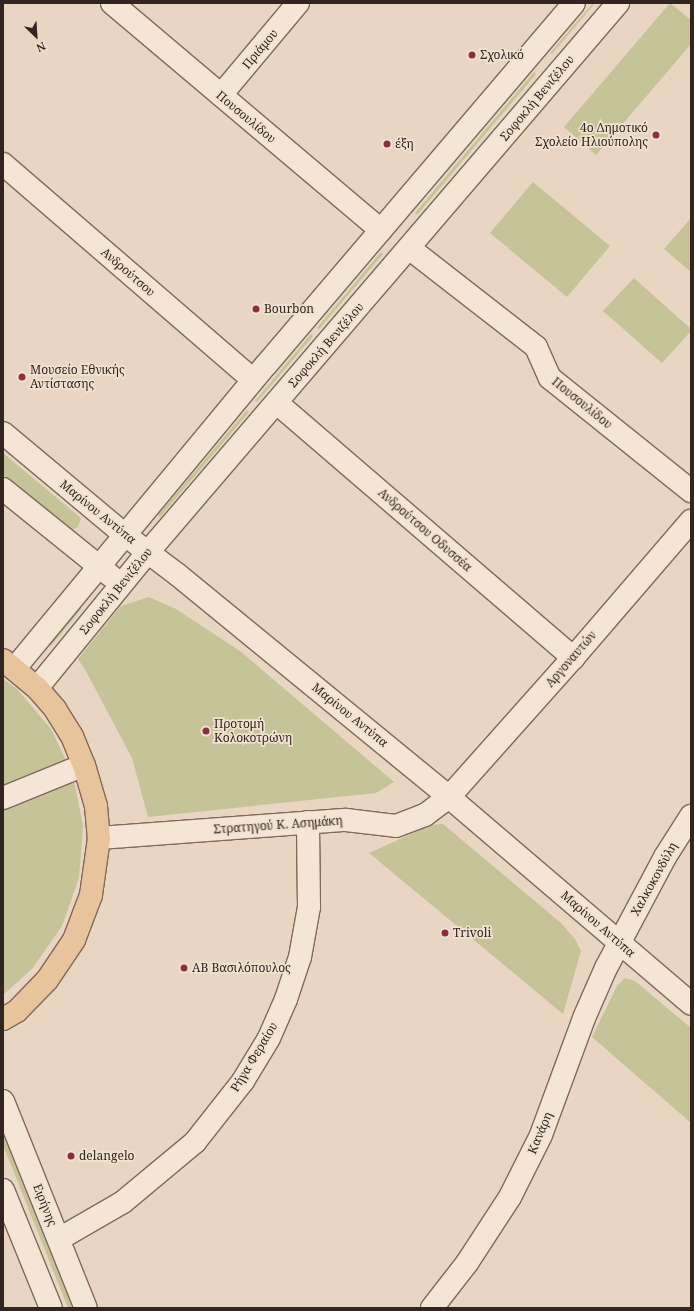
<!DOCTYPE html>
<meta charset="utf-8">
<style>
body{margin:0}
#map{position:relative;width:694px;height:1311px;overflow:hidden;background:#e8d6c2;font-family:"Noto Serif",serif}
div>[style]{position:absolute}
.green>*{inset:0;background:#c5c397}
.roads{filter:drop-shadow(1px 0 #80695b) drop-shadow(-1px 0 #80695b) drop-shadow(0 1px #80695b) drop-shadow(0 -1px #80695b)}
.street>*{height:22px;margin:-11px;padding:0 11px;transform-origin:11px;border-radius:11px;background:#f4e5d4}
.secondary>*{height:22px;margin:-11px;padding:0 11px;transform-origin:11px;border-radius:11px;background:#f4e5d4}
.primary>*{height:22px;margin:-11px;padding:0 11px;transform-origin:11px;border-radius:11px;background:#e8c49d}
.dots>*{width:11px;height:11px;translate:-50% -50%;box-sizing:border-box;border:2px solid #f1e2d0;border-radius:50%}
span{translate:-50% -50%;white-space:nowrap;text-align:center;line-height:1.15;-webkit-text-stroke:3.5px #f1e2d0;paint-order:stroke}
.street-label{font-size:12px;color:#32241e}
.poi-label{font-size:12px;color:#32241e}
.left{translate:0 -50%;text-align:left}
.right{translate:-100% -50%;text-align:right}
.frame{position:absolute;inset:0;border:4px solid #32241e;pointer-events:none}
.north{position:absolute;left:16px;top:16px;width:40px;height:40px;-webkit-text-stroke:3px #f1e2d0;paint-order:stroke;rotate:155deg;font-size:11px;font-weight:700;line-height:16px;text-align:center;color:#32241e}
.north::after{content:'';display:block;margin:auto;width:14px;height:18px;background:#32241e;clip-path:polygon(50% 0,100% 100%,50% 72%,0 100%)}
</style>
<div id="map">
<div class="green">
<div style="clip-path:polygon(593px 3px,595px 3px,552px 54px,550px 53px)"></div>
<div style="clip-path:polygon(670px 3px,691px 20px,691px 44px,596px 155px,564px 127px)"></div>
<div style="clip-path:polygon(534px 72px,536px 74px,417px 215px,415px 213px)"></div>
<div style="clip-path:polygon(533px 182px,610px 246px,567px 297px,490px 233px)"></div>
<div style="clip-path:polygon(691px 218px,691px 272px,664px 249px)"></div>
<div style="clip-path:polygon(381px 252px,383px 254px,319px 329px,317px 328px)"></div>
<div style="clip-path:polygon(634px 278px,691px 329px,691px 331px,662px 363px,603px 311px)"></div>
<div style="clip-path:polygon(311px 334px,313px 336px,257px 402px,255px 401px)"></div>
<div style="clip-path:polygon(247px 410px,249px 412px,160px 517px,158px 515px)"></div>
<div style="clip-path:polygon(3px 453px,81px 518px,78px 527px,69px 531px,3px 475px)"></div>
<div style="clip-path:polygon(149px 597px,176px 609px,240px 651px,394px 782px,376px 793px,148px 817px,132px 758px,87px 673px,78px 659px,121px 606px)"></div>
<div style="clip-path:polygon(80px 607px,82px 608px,51px 646px,49px 644px)"></div>
<div style="clip-path:polygon(3px 679px,17px 689px,51px 729px,73px 775px,83px 826px,79px 878px,62px 926px,32px 969px,3px 995px)"></div>
<div style="clip-path:polygon(443px 824px,561px 923px,575px 939px,581px 951px,563px 1014px,369px 853px,431px 825px)"></div>
<div style="clip-path:polygon(625px 978px,635px 981px,691px 1028px,691px 1123px,592px 1037px,617px 986px)"></div>
<div style="clip-path:polygon(3px 1131px,74px 1308px,68px 1308px,3px 1145px)"></div>
</div>
<div class="roads">
<div class="street">
<div style="left:112px;top:3px;width:352px;rotate:40.2deg"></div>
<div style="left:221px;top:95px;width:120px;rotate:-50.1deg"></div>
<div style="left:3px;top:164px;width:330px;rotate:40.8deg"></div>
<div style="left:409px;top:248px;width:161px;rotate:37.9deg"></div>
<div style="left:536px;top:347px;width:34px;rotate:66deg"></div>
<div style="left:550px;top:378px;width:181px;rotate:38.7deg"></div>
<div style="left:277px;top:403px;width:391px;rotate:40.7deg"></div>
<div style="left:3px;top:798px;width:74px;rotate:-22.1deg"></div>
<div style="left:99px;top:838px;width:248px;rotate:-4.2deg"></div>
<div style="left:346px;top:820px;width:50px;rotate:6.8deg"></div>
<div style="left:396px;top:826px;width:31px;rotate:-21deg"></div>
<div style="left:425px;top:815px;width:30px;rotate:-37deg"></div>
<div style="left:449px;top:797px;width:186px;rotate:-48.3deg"></div>
<div style="left:573px;top:658px;width:181px;rotate:-49.3deg"></div>
<div style="left:59px;top:1239px;width:74px;rotate:-30deg"></div>
<div style="left:123px;top:1202px;width:94px;rotate:-39.8deg"></div>
<div style="left:195px;top:1142px;width:78px;rotate:-51.8deg"></div>
<div style="left:243px;top:1081px;width:50px;rotate:-58.8deg"></div>
<div style="left:269px;top:1038px;width:43px;rotate:-66.4deg"></div>
<div style="left:286px;top:999px;width:44px;rotate:-71.6deg"></div>
<div style="left:300px;top:957px;width:51px;rotate:-79.8deg"></div>
<div style="left:309px;top:907px;width:85px;rotate:-90.7deg"></div>
<div style="left:432px;top:1308px;width:57px;rotate:-52.1deg"></div>
<div style="left:467px;top:1263px;width:79px;rotate:-56.9deg"></div>
<div style="left:510px;top:1197px;width:69px;rotate:-63.4deg"></div>
<div style="left:541px;top:1135px;width:125px;rotate:-69.8deg"></div>
<div style="left:584px;top:1018px;width:55px;rotate:-66.3deg"></div>
<div style="left:606px;top:968px;width:126px;rotate:-62deg"></div>
<div style="left:665px;top:857px;width:49px;rotate:-57.6deg"></div>
</div>
<div class="secondary">
<div style="left:3px;top:433px;width:159px;rotate:39.9deg"></div>
<div style="left:125px;top:535px;width:66px;rotate:37deg"></div>
<div style="left:178px;top:575px;width:350px;rotate:39.3deg"></div>
<div style="left:449px;top:797px;width:318px;rotate:40.5deg"></div>
<div style="left:3px;top:489px;width:139px;rotate:38.9deg"></div>
<div style="left:15px;top:668px;width:393px;rotate:-50.4deg"></div>
<div style="left:266px;top:365px;width:475px;rotate:-49.6deg"></div>
<div style="left:37px;top:688px;width:176px;rotate:-50.8deg"></div>
<div style="left:148px;top:552px;width:723px;rotate:-49.43deg"></div>
<div style="left:3px;top:1101px;width:223px;rotate:68.2deg"></div>
<div style="left:3px;top:1190px;width:127px;rotate:67.9deg"></div>
</div>
<div class="primary">
<div style="left:3px;top:660px;width:44px;rotate:39.5deg"></div>
<div style="left:37px;top:688px;width:28px;rotate:49deg"></div>
<div style="left:55px;top:709px;width:32px;rotate:58deg"></div>
<div style="left:72px;top:736px;width:31px;rotate:68deg"></div>
<div style="left:84px;top:765px;width:43px;rotate:73.7deg"></div>
<div style="left:96px;top:806px;width:32px;rotate:85deg"></div>
<div style="left:99px;top:838px;width:58px;rotate:98deg"></div>
<div style="left:91px;top:895px;width:48px;rotate:110.7deg"></div>
<div style="left:74px;top:940px;width:48px;rotate:124deg"></div>
<div style="left:47px;top:980px;width:43px;rotate:134.1deg"></div>
<div style="left:17px;top:1011px;width:16px;rotate:150deg"></div>
</div>
</div>
<div class="dots">
<div style="left:472px;top:55px;background:#893141"></div>
<div style="left:656px;top:135px;background:#893141"></div>
<div style="left:387px;top:144px;background:#893141"></div>
<div style="left:256px;top:309px;background:#893141"></div>
<div style="left:22px;top:377px;background:#893141"></div>
<div style="left:206px;top:731px;background:#893141"></div>
<div style="left:445px;top:933px;background:#893141"></div>
<div style="left:184px;top:968px;background:#893141"></div>
<div style="left:71px;top:1156px;background:#893141"></div>
</div>
<div class="street-label">
<span style="left:260px;top:49px;rotate:-50deg">Πριάμου</span>
<span style="left:537px;top:98px;rotate:-50deg">Σοφοκλή Βενιζέλου</span>
<span style="left:246px;top:117px;rotate:40deg">Πουσουλίδου</span>
<span style="left:128px;top:272px;rotate:41deg">Ανδρούτσου</span>
<span style="left:326px;top:345px;rotate:-49deg">Σοφοκλή Βενιζέλου</span>
<span style="left:582px;top:403px;rotate:39deg">Πουσουλίδου</span>
<span style="left:98px;top:512px;rotate:39deg">Μαρίνου Αντύπα</span>
<span style="left:425px;top:530px;rotate:41deg">Ανδρούτσου Οδυσσέα</span>
<span style="left:116px;top:591px;rotate:-51deg">Σοφοκλή Βενιζέλου</span>
<span style="left:571px;top:659px;rotate:-49deg">Αργοναυτών</span>
<span style="left:350px;top:715px;rotate:39deg">Μαρίνου Αντύπα</span>
<span style="left:278px;top:825px;rotate:-4deg">Στρατηγού Κ. Ασημάκη</span>
<span style="left:654px;top:879px;rotate:-61deg">Χαλκοκονδύλη</span>
<span style="left:598px;top:924px;rotate:41deg">Μαρίνου Αντύπα</span>
<span style="left:254px;top:1057px;rotate:-59deg">Ρήγα Φεραίου</span>
<span style="left:540px;top:1133px;rotate:-67deg">Κανάρη</span>
<span style="left:45px;top:1205px;rotate:68deg">Ειρήνης</span>
</div>
<div class="poi-label">
<span class="left" style="left:480px;top:55px">Σχολικό</span>
<span class="right" style="left:648px;top:135px">4ο Δημοτικό<br>Σχολείο Ηλιούπολης</span>
<span class="left" style="left:395px;top:144px">έξη</span>
<span class="left" style="left:264px;top:309px">Bourbon</span>
<span class="left" style="left:30px;top:377px">Μουσείο Εθνικής<br>Αντίστασης</span>
<span class="left" style="left:214px;top:731px">Προτομή<br>Κολοκοτρώνη</span>
<span class="left" style="left:453px;top:933px">Trivoli</span>
<span class="left" style="left:192px;top:968px">ΑΒ Βασιλόπουλος</span>
<span class="left" style="left:79px;top:1156px">delangelo</span>
</div>
<div class="frame"></div>
<div class="north">N</div>
</div>
